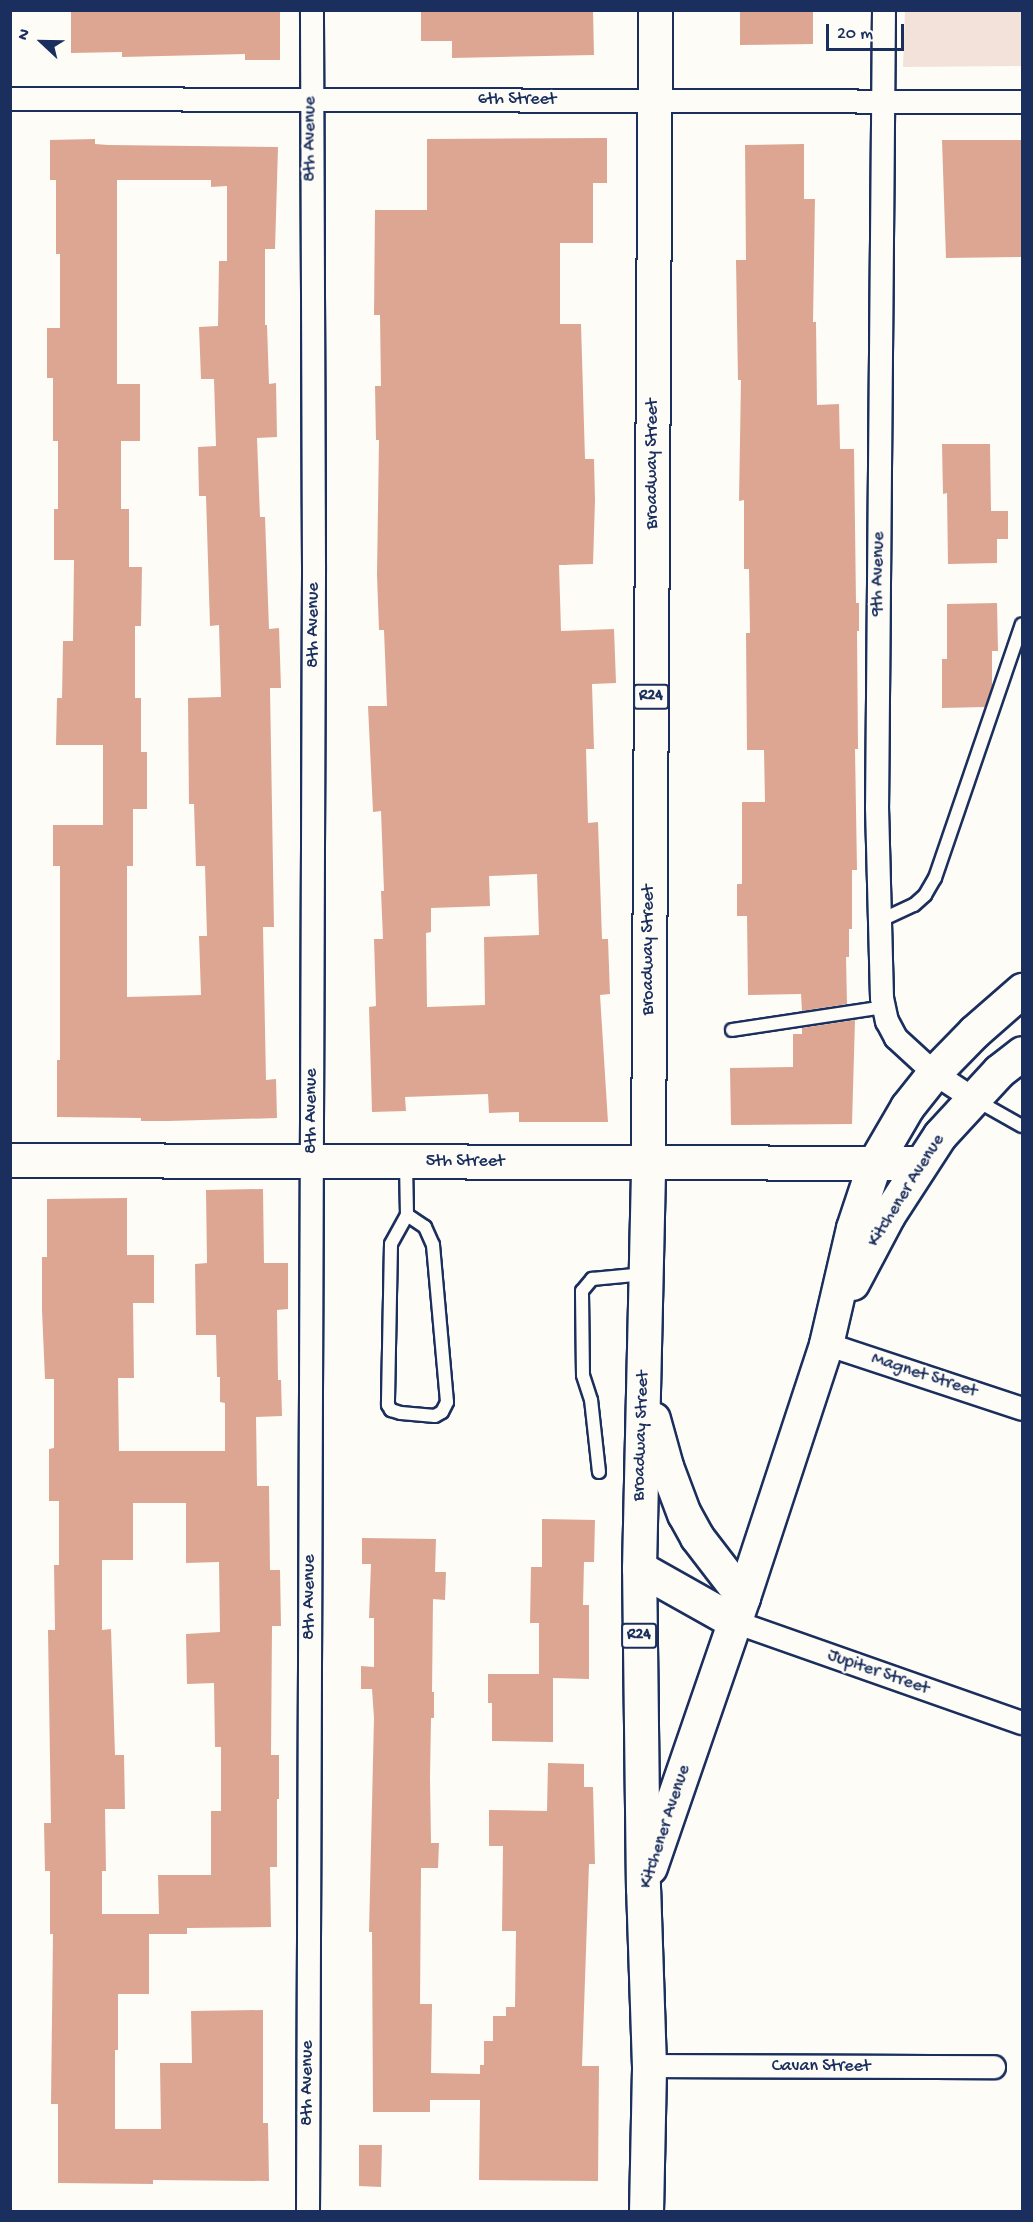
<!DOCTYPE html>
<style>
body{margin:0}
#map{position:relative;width:1033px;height:2222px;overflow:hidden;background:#fdfcf7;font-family:"Gochi Hand",sans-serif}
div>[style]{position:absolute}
.built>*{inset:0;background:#f3e2d9}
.building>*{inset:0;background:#dca693}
.roads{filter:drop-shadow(2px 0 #1b2f5e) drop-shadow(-2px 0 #1b2f5e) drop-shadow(0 2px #1b2f5e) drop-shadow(0 -2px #1b2f5e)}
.lane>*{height:12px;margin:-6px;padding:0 6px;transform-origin:6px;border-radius:6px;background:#fdfcf7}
.street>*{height:22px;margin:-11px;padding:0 11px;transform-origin:11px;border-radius:11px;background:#fdfcf7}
.secondary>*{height:33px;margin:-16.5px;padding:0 16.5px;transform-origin:16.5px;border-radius:16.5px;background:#fdfcf7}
.primary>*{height:33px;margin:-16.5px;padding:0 16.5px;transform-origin:16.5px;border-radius:16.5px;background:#fdfcf7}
span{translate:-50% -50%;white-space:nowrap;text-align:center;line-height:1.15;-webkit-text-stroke:4.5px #fdfcf7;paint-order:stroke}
.shield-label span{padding:2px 4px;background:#fdfcf7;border:2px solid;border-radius:4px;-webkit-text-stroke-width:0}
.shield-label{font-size:16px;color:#1b2f5e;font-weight:700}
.street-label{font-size:18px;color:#1b2f5e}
.frame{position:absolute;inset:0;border:12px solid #1b2f5e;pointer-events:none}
.north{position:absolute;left:12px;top:12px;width:60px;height:60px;-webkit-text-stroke:4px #fdfcf7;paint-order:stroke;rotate:292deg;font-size:16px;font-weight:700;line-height:24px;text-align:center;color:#1b2f5e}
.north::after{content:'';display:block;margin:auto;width:21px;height:27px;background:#1b2f5e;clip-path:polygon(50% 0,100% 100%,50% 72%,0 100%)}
.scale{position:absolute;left:826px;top:24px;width:78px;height:27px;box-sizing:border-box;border:3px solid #1b2f5e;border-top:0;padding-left:8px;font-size:18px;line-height:21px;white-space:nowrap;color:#1b2f5e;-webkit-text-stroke:4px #fdfcf7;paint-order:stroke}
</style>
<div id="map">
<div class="built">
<div style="clip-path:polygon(905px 11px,1022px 11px,1022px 66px,903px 67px)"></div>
</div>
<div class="building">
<div style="clip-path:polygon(71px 10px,280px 10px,280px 60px,245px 60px,245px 54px,122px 57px,122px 52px,71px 53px)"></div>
<div style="clip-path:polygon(421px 10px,593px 10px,594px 55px,452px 58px,452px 41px,421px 41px)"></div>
<div style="clip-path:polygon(740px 10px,813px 10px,813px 44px,740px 45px)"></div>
<div style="clip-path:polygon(evenodd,607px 138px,607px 183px,593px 183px,593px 243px,560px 243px,560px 324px,581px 324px,585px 459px,594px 459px,595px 500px,593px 564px,559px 565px,561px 631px,614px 629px,616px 683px,592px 684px,594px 749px,586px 749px,588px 823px,598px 822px,602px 939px,608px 939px,610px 994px,600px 995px,608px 1122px,519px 1122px,519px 1112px,489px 1113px,488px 1094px,405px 1097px,406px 1111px,372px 1112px,369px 1007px,376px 1006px,374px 939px,383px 939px,381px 891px,384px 891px,381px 811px,373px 812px,368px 706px,387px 706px,384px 630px,379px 630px,377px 575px,379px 440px,376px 440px,375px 386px,381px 386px,380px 315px,374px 315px,375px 210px,427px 210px,427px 139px,607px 138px,537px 874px,539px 935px,484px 937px,485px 1005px,427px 1007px,426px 933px,431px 932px,431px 908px,490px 906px,489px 876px,537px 874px)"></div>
<div style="clip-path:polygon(evenodd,95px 139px,95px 144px,108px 145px,278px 147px,275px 249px,265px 249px,265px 325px,267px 325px,269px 384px,276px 383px,277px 437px,257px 438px,260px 517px,265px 517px,269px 629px,279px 628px,281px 688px,270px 688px,274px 927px,263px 927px,266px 1080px,276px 1079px,277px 1118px,168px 1121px,141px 1121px,141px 1118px,57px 1117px,57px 1060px,60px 1060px,60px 866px,53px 866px,53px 825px,103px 825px,103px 745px,56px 745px,57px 698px,62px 698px,63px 641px,73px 641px,74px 560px,54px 560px,54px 509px,58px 509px,58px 441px,53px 441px,53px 378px,47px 378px,47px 328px,60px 328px,60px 254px,56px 254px,56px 180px,50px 180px,50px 140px,95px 139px,117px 180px,211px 180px,211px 187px,227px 186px,227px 261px,219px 261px,218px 326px,199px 327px,201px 379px,214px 379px,216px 446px,198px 447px,199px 496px,206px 496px,210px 626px,219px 625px,221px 697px,188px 698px,189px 804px,194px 804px,196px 866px,205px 866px,207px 936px,199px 936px,201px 995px,127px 997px,127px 866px,133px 866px,133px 809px,147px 809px,147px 752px,141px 752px,141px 698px,135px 698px,135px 626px,141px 626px,142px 567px,129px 567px,129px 509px,121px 509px,121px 441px,140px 441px,140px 384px,117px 384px,117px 180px)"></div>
<div style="clip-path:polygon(942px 140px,1023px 140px,1023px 257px,946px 258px)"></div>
<div style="clip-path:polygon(804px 144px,804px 199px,815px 199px,813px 322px,816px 322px,817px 405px,839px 404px,840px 449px,854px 449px,856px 603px,859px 603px,859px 631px,857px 631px,858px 749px,855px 749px,857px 870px,852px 870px,852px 929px,849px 929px,849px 957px,846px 957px,847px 1004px,802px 1011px,801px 994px,748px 995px,747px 916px,737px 916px,737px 884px,742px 884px,742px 802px,765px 802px,764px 750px,747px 750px,746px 633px,750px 633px,749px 569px,744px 569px,744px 500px,739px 501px,741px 380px,738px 380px,736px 260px,746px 260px,745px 145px)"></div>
<div style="clip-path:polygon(942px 444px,990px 444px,991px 511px,1008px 511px,1008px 539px,997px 539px,997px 563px,948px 564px,947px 493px,943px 494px)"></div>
<div style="clip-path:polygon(997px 603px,998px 651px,992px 651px,992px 686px,985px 707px,942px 708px,942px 659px,947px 659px,947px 604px)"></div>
<div style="clip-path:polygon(855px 1020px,852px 1124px,731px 1125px,730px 1068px,793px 1067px,793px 1034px,802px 1034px,802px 1028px)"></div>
<div style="clip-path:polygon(evenodd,263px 1189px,264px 1263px,288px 1263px,288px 1309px,277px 1310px,278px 1380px,281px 1380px,282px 1416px,256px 1417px,257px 1486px,269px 1486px,270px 1570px,280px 1570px,281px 1626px,272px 1626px,271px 1755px,279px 1755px,279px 1799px,277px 1799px,277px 1867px,270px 1867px,271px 1927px,187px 1928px,187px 1934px,149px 1934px,149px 1994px,118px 1994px,118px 2050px,115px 2050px,115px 2129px,161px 2129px,160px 2063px,192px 2063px,191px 2011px,263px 2010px,263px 2123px,268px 2123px,269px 2181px,153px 2180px,153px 2184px,58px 2183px,58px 2104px,51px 2104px,53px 1934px,50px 1934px,50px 1871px,45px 1871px,44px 1823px,51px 1823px,48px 1630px,55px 1630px,54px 1565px,59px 1565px,59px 1501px,49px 1501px,49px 1449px,54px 1448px,54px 1379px,45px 1379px,42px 1310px,42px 1257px,47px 1257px,47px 1199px,127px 1198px,127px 1255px,154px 1255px,154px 1303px,133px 1303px,134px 1378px,118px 1378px,119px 1451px,225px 1451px,225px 1403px,220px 1402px,220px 1377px,217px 1377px,216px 1335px,196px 1335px,195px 1264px,207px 1263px,206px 1190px,263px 1189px,133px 1503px,186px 1503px,186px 1563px,219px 1562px,220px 1632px,186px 1634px,187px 1684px,214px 1683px,215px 1747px,221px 1747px,221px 1811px,211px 1811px,211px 1875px,158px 1875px,159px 1914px,102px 1914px,102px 1871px,106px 1871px,105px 1809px,125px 1809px,124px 1755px,115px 1755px,111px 1629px,102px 1630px,102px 1560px,133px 1560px,133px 1503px)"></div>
<div style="clip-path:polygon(542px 1519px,595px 1520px,594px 1562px,584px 1562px,583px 1605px,589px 1605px,589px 1679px,553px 1678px,553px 1742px,492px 1741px,492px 1703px,488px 1703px,488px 1674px,539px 1674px,539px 1623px,530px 1623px,531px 1567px,542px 1567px)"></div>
<div style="clip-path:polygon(362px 1538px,436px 1539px,435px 1572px,446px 1572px,445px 1600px,433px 1599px,432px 1692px,434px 1692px,434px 1718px,431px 1718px,430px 1778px,431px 1843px,439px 1843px,438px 1868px,421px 1868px,420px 2004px,432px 2004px,431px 2073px,480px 2074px,480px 2065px,484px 2065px,484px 2041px,493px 2041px,493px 2016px,506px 2016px,506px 2007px,515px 2007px,516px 1931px,502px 1931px,503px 1846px,489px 1846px,489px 1810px,547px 1811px,548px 1763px,584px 1764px,584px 1787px,593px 1787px,595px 1864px,589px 1864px,582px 2066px,599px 2066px,598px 2181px,479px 2180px,480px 2100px,430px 2100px,430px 2112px,373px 2112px,372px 1932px,369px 1932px,374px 1718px,372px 1689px,361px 1689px,361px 1666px,374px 1667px,374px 1618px,369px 1618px,371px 1564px,362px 1564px)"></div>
<div style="clip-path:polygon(359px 2145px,382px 2145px,381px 2187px,359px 2186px)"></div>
</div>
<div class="roads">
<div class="lane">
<div style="left:879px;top:921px;width:38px;rotate:-25deg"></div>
<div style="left:914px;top:905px;width:15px;rotate:-42deg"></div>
<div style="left:925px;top:895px;width:20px;rotate:-60deg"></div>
<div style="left:935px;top:878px;width:268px;rotate:-71.1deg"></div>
<div style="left:732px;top:1030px;width:154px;rotate:-8.6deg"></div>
<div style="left:974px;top:1099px;width:55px;rotate:29.4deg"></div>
<div style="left:406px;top:1163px;width:52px;rotate:88.9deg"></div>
<div style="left:407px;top:1215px;width:33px;rotate:119deg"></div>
<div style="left:391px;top:1244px;width:161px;rotate:91.1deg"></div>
<div style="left:388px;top:1405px;width:6px;rotate:59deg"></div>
<div style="left:391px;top:1410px;width:10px;rotate:17deg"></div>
<div style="left:401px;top:1413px;width:34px;rotate:5deg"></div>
<div style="left:435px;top:1416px;width:8px;rotate:-30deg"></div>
<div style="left:442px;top:1412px;width:11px;rotate:-63deg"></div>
<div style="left:447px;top:1402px;width:158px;rotate:-95.1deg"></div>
<div style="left:433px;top:1245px;width:20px;rotate:-114deg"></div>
<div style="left:425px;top:1227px;width:22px;rotate:-146deg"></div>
<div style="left:599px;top:1472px;width:72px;rotate:-96.3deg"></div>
<div style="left:591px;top:1400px;width:26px;rotate:-108deg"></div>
<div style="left:583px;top:1375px;width:84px;rotate:-90.7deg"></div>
<div style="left:582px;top:1291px;width:16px;rotate:-50deg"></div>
<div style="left:592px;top:1279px;width:53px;rotate:-5.4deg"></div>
</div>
<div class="street">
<div style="left:884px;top:10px;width:797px;rotate:90.5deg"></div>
<div style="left:877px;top:807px;width:191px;rotate:88.5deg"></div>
<div style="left:882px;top:998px;width:24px;rotate:78deg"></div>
<div style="left:887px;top:1021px;width:19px;rotate:62deg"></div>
<div style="left:896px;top:1038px;width:52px;rotate:42.6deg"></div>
<div style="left:934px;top:1073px;width:45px;rotate:33.3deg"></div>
<div style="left:10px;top:99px;width:1012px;rotate:0.17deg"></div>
<div style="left:826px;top:1344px;width:206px;rotate:18.3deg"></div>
<div style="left:735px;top:1622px;width:304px;rotate:19.4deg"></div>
<div style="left:649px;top:2066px;width:345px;rotate:0.2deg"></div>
<div style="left:308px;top:2212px;width:1646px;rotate:-89.79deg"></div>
<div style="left:314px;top:566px;width:556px;rotate:-90.21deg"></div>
</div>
<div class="secondary">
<div style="left:10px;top:1160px;width:910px;rotate:0.19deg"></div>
<div style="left:852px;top:1283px;width:77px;rotate:-62.1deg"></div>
<div style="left:888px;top:1215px;width:95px;rotate:-57deg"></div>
<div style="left:940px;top:1135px;width:87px;rotate:-47.3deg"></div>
<div style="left:999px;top:1071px;width:29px;rotate:-38deg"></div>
<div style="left:743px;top:1597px;width:266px;rotate:-71.8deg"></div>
<div style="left:826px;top:1344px;width:119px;rotate:-76.9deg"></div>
<div style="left:853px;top:1228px;width:70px;rotate:-71.6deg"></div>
<div style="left:875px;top:1162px;width:64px;rotate:-59.8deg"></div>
<div style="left:907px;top:1107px;width:43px;rotate:-51.5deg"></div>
<div style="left:934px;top:1073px;width:57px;rotate:-45.7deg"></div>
<div style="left:974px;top:1032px;width:64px;rotate:-41.2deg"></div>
</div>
<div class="primary">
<div style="left:639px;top:1568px;width:110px;rotate:29.4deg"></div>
<div style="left:650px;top:1867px;width:286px;rotate:-71deg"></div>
<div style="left:743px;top:1597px;width:76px;rotate:-127.5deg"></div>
<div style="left:697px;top:1537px;width:26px;rotate:-119deg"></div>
<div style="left:684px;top:1514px;width:51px;rotate:-110.6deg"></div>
<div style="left:666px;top:1466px;width:49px;rotate:-105.5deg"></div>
<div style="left:646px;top:2212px;width:146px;rotate:-88.8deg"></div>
<div style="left:649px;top:2066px;width:177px;rotate:-91.9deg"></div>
<div style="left:643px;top:1889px;width:321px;rotate:-90.7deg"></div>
<div style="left:639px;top:1568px;width:405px;rotate:-88.7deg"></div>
<div style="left:648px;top:1163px;width:1153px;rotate:-89.65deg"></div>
</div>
</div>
<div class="shield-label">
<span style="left:651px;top:697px">R24</span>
<span style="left:639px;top:1636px">R24</span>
</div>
<div class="street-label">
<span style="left:517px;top:100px">6th Street</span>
<span style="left:311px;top:139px;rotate:-90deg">8th Avenue</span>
<span style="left:653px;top:464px;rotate:-90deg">Broadway Street</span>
<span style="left:879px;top:574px;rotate:-89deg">9th Avenue</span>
<span style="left:314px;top:625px;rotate:-90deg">8th Avenue</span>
<span style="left:649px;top:950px;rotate:-90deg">Broadway Street</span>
<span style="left:312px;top:1111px;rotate:-90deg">8th Avenue</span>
<span style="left:465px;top:1162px">5th Street</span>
<span style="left:907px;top:1191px;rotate:-58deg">Kitchener Avenue</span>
<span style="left:924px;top:1376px;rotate:18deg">Magnet Street</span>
<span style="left:642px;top:1436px;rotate:-88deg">Broadway Street</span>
<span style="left:310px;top:1597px;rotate:-90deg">8th Avenue</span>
<span style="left:878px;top:1673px;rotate:19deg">Jupiter Street</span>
<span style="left:666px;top:1827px;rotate:-72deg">Kitchener Avenue</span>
<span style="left:821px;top:2067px">Cavan Street</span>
<span style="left:308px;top:2083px;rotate:-90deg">8th Avenue</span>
</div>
<div class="frame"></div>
<div class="north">N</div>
<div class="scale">20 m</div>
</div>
